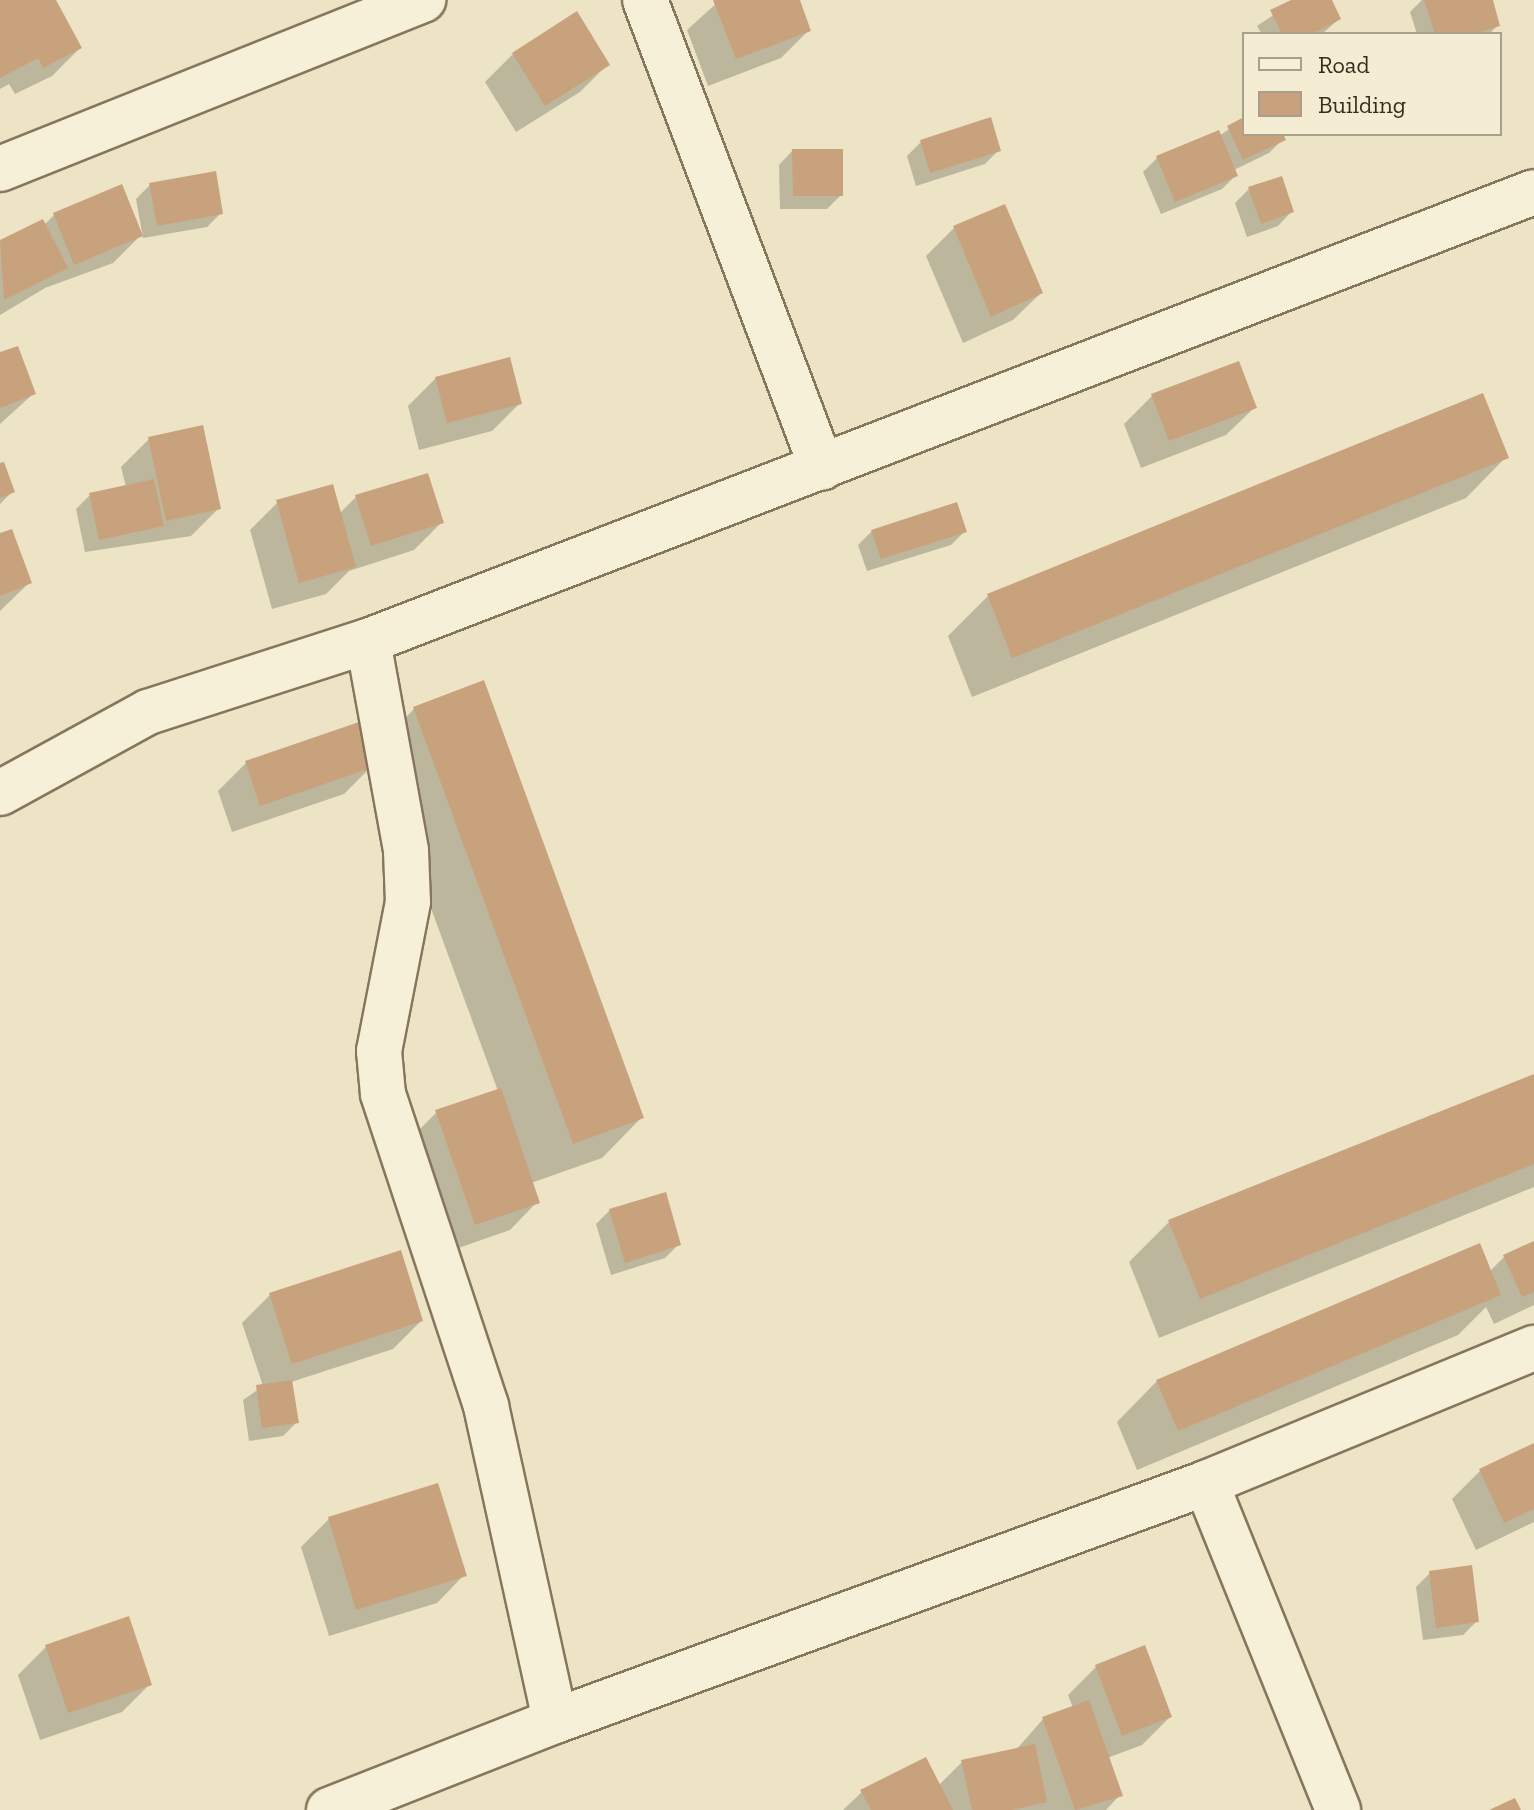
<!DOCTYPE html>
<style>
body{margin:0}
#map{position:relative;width:1534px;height:1810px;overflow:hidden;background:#ece4c5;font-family:"Zilla Slab",serif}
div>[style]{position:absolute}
.shadow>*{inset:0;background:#0003}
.building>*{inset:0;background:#c8a27d}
.roads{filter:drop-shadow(2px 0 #86765c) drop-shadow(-2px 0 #86765c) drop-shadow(0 2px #86765c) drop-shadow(0 -2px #86765c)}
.minor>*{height:44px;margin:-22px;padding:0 22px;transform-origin:22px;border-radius:22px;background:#f7f0d8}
span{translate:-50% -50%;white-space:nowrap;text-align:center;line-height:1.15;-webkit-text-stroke:8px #f4edd4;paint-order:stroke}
.legend{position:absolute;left:1242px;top:32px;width:260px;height:104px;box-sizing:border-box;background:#f4edd4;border:2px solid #a8a08c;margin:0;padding:10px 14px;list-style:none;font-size:24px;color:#372d1f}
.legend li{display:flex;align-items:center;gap:16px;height:40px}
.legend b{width:40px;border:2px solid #a8a08c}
</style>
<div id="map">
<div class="shadow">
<div style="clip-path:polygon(0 0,54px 0,80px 48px,52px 76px,15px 94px,9px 84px,0 89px)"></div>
<div style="clip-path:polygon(720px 0,798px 0,809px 30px,781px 58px,708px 86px,687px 30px)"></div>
<div style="clip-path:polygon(1296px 0,1330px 0,1339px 19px,1322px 34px,1262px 34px,1257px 26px)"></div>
<div style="clip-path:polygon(1422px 0,1491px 0,1498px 25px,1489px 34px,1417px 34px,1410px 12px)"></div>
<div style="clip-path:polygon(513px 54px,608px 64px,580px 92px,516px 132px,485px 82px)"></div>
<div style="clip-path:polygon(1244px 119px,1244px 134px,1281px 134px,1283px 139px,1269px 153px,1234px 170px,1236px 175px,1222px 189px,1161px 214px,1143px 172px,1157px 158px,1219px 136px)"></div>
<div style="clip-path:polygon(921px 142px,999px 150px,985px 164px,916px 186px,907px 156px)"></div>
<div style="clip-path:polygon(792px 151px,841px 195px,827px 209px,780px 209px,779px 165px)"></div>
<div style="clip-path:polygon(150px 185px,221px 213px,207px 227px,143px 238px,136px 199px)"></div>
<div style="clip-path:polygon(1249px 189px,1291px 212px,1278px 226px,1247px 237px,1235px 203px)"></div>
<div style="clip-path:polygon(54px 215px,142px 234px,113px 263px,45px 288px,0 315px,0 242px,44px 225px)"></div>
<div style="clip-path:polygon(954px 228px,1041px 293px,1013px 320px,963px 343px,926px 256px)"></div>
<div style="clip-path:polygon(0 354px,33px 394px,0 424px)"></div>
<div style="clip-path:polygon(436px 378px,520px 403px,492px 431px,419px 450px,408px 406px)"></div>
<div style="clip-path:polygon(1152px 396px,1254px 408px,1226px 435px,1141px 468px,1124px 424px)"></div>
<div style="clip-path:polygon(149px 439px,219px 508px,191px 536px,85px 552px,76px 509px,90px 495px,126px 487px,121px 467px)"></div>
<div style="clip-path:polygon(1506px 457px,1466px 498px,972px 697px,948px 636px,988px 596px)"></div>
<div style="clip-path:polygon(0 465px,13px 491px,0 504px)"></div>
<div style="clip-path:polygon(356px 497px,442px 522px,414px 550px,349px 571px,326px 594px,272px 609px,250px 530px,278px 502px,339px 514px)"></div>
<div style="clip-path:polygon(872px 531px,964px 532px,951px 545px,867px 571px,858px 545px)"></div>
<div style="clip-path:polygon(0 536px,30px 582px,0 611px)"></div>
<div style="clip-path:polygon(483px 683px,642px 1117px,602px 1158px,531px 1183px,537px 1202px,510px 1230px,447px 1252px,409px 1140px,437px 1112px,498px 1091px,373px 750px,414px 709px)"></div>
<div style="clip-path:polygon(246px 763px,372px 766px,344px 794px,232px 832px,218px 791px)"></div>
<div style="clip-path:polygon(1534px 1076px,1534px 1187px,1159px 1338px,1129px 1262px,1169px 1222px)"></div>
<div style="clip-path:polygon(610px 1210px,679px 1244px,665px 1258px,611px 1275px,596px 1224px)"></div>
<div style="clip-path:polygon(1534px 1243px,1534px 1305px,1494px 1324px,1486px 1307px,1458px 1335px,1137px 1470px,1117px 1422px,1157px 1381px,1489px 1272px,1504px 1257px)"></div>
<div style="clip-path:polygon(270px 1295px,421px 1321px,393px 1349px,291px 1382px,297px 1422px,283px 1436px,249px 1441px,243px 1400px,263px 1386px,242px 1323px)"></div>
<div style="clip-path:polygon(1534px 1445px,1534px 1522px,1476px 1550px,1452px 1499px,1480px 1471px)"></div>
<div style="clip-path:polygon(329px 1519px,464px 1575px,437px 1603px,329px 1636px,301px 1547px)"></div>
<div style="clip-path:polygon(1430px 1573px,1477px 1621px,1463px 1635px,1423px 1640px,1416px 1587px)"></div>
<div style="clip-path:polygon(46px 1647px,150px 1684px,122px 1712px,40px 1740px,18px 1675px)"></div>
<div style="clip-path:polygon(1096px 1667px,1170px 1717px,1142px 1745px,1107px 1758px,1120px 1795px,1106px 1810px,843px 1810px,862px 1792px,938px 1786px,962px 1762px,1016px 1750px,1043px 1719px,1073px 1708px,1068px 1695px)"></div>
</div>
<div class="building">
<div style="clip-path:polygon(0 0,56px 0,82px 48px,43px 68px,38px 58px,0 78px)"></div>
<div style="clip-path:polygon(713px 0,800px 0,811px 31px,736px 59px)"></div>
<div style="clip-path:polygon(1291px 0,1332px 0,1341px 19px,1312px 34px,1282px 34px,1270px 10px)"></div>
<div style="clip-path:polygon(1424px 0,1493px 0,1500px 26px,1474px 34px,1435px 34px)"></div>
<div style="clip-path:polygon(577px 11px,610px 65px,545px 106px,512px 53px)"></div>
<div style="clip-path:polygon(991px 117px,1001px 151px,930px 173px,920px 140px)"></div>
<div style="clip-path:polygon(1244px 117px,1244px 134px,1283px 134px,1286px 140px,1243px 160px,1227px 126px)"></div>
<div style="clip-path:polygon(1219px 130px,1238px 176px,1175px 202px,1156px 156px)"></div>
<div style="clip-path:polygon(792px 149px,843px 149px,843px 196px,793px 196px)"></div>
<div style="clip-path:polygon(216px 171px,223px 214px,157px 226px,149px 183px)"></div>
<div style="clip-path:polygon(1282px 176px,1294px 212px,1261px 224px,1248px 187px)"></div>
<div style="clip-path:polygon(122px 184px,143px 236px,74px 265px,53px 213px)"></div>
<div style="clip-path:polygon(1005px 204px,1043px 293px,991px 317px,953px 226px)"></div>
<div style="clip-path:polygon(43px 219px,68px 268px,4px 300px,0 240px)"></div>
<div style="clip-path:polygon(18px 346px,36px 394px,0 408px,0 352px)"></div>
<div style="clip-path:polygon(510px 357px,522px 404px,447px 423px,435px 377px)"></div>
<div style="clip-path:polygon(1239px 361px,1257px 408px,1169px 441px,1151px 394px)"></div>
<div style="clip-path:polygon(1483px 393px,1509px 458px,1012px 658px,987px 594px)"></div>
<div style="clip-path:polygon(203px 425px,221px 509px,166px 521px,148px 437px)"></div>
<div style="clip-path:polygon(4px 462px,15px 492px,0 498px,0 463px)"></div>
<div style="clip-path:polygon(428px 473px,444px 523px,371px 546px,355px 495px)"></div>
<div style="clip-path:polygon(154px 479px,164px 526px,99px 540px,89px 493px)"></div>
<div style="clip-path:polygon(333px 484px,356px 567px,299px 583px,276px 500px)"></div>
<div style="clip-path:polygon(957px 502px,967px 532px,881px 559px,871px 530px)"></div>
<div style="clip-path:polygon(12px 529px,32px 583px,0 596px,0 533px)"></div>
<div style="clip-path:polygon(484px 680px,644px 1118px,573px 1144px,413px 707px)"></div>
<div style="clip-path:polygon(359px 722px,374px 767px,260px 806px,245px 761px)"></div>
<div style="clip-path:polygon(1534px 1074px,1534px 1164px,1200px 1299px,1168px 1220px)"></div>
<div style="clip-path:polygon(501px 1088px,540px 1203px,475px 1225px,435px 1110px)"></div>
<div style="clip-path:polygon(666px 1192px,681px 1245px,625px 1263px,609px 1209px)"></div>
<div style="clip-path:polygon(1534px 1241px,1534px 1292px,1522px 1297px,1503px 1255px)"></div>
<div style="clip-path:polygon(1480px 1243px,1501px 1295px,1178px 1431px,1156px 1380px)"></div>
<div style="clip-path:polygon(401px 1250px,423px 1321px,292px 1364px,269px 1293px)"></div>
<div style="clip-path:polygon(292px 1380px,299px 1423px,262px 1428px,256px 1385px)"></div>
<div style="clip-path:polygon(1534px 1443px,1534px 1509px,1504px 1523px,1479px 1469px)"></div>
<div style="clip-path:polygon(438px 1483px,467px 1576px,356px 1610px,328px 1517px)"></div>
<div style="clip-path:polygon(1472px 1565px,1479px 1622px,1436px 1628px,1429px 1571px)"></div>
<div style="clip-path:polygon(129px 1616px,152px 1685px,68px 1713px,45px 1645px)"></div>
<div style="clip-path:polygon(1145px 1645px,1172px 1717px,1122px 1736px,1095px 1665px)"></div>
<div style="clip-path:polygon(1089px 1700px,1123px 1796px,1075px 1810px,1042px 1717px)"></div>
<div style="clip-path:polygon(1035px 1744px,1047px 1802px,1012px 1810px,972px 1810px,961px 1760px)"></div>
<div style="clip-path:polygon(926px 1757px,953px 1810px,871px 1810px,860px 1790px)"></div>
<div style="clip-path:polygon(1515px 1798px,1521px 1810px,1489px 1810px)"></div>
</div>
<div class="roads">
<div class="minor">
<div style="left:645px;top:0;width:500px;rotate:69.28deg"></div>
<div style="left:0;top:169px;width:456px;rotate:-21.8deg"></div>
<div style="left:368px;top:641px;width:213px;rotate:79.7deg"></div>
<div style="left:406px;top:851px;width:51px;rotate:87.8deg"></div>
<div style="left:408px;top:902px;width:152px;rotate:101deg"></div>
<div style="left:379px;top:1051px;width:43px;rotate:84.7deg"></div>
<div style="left:383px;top:1094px;width:329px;rotate:71.7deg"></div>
<div style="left:486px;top:1406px;width:322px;rotate:77.6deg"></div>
<div style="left:0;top:793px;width:169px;rotate:-28.7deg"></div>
<div style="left:148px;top:712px;width:231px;rotate:-17.9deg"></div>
<div style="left:368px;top:641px;width:1249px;rotate:-21.06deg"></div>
<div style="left:1206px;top:1483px;width:353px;rotate:68deg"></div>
<div style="left:329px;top:1810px;width:243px;rotate:-21.5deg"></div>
<div style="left:555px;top:1721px;width:693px;rotate:-20.08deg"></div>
<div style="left:1206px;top:1483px;width:355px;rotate:-22.4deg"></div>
</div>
</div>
<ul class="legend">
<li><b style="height:10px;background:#f7f0d8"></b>Road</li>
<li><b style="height:22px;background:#c8a27d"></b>Building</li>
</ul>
</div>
